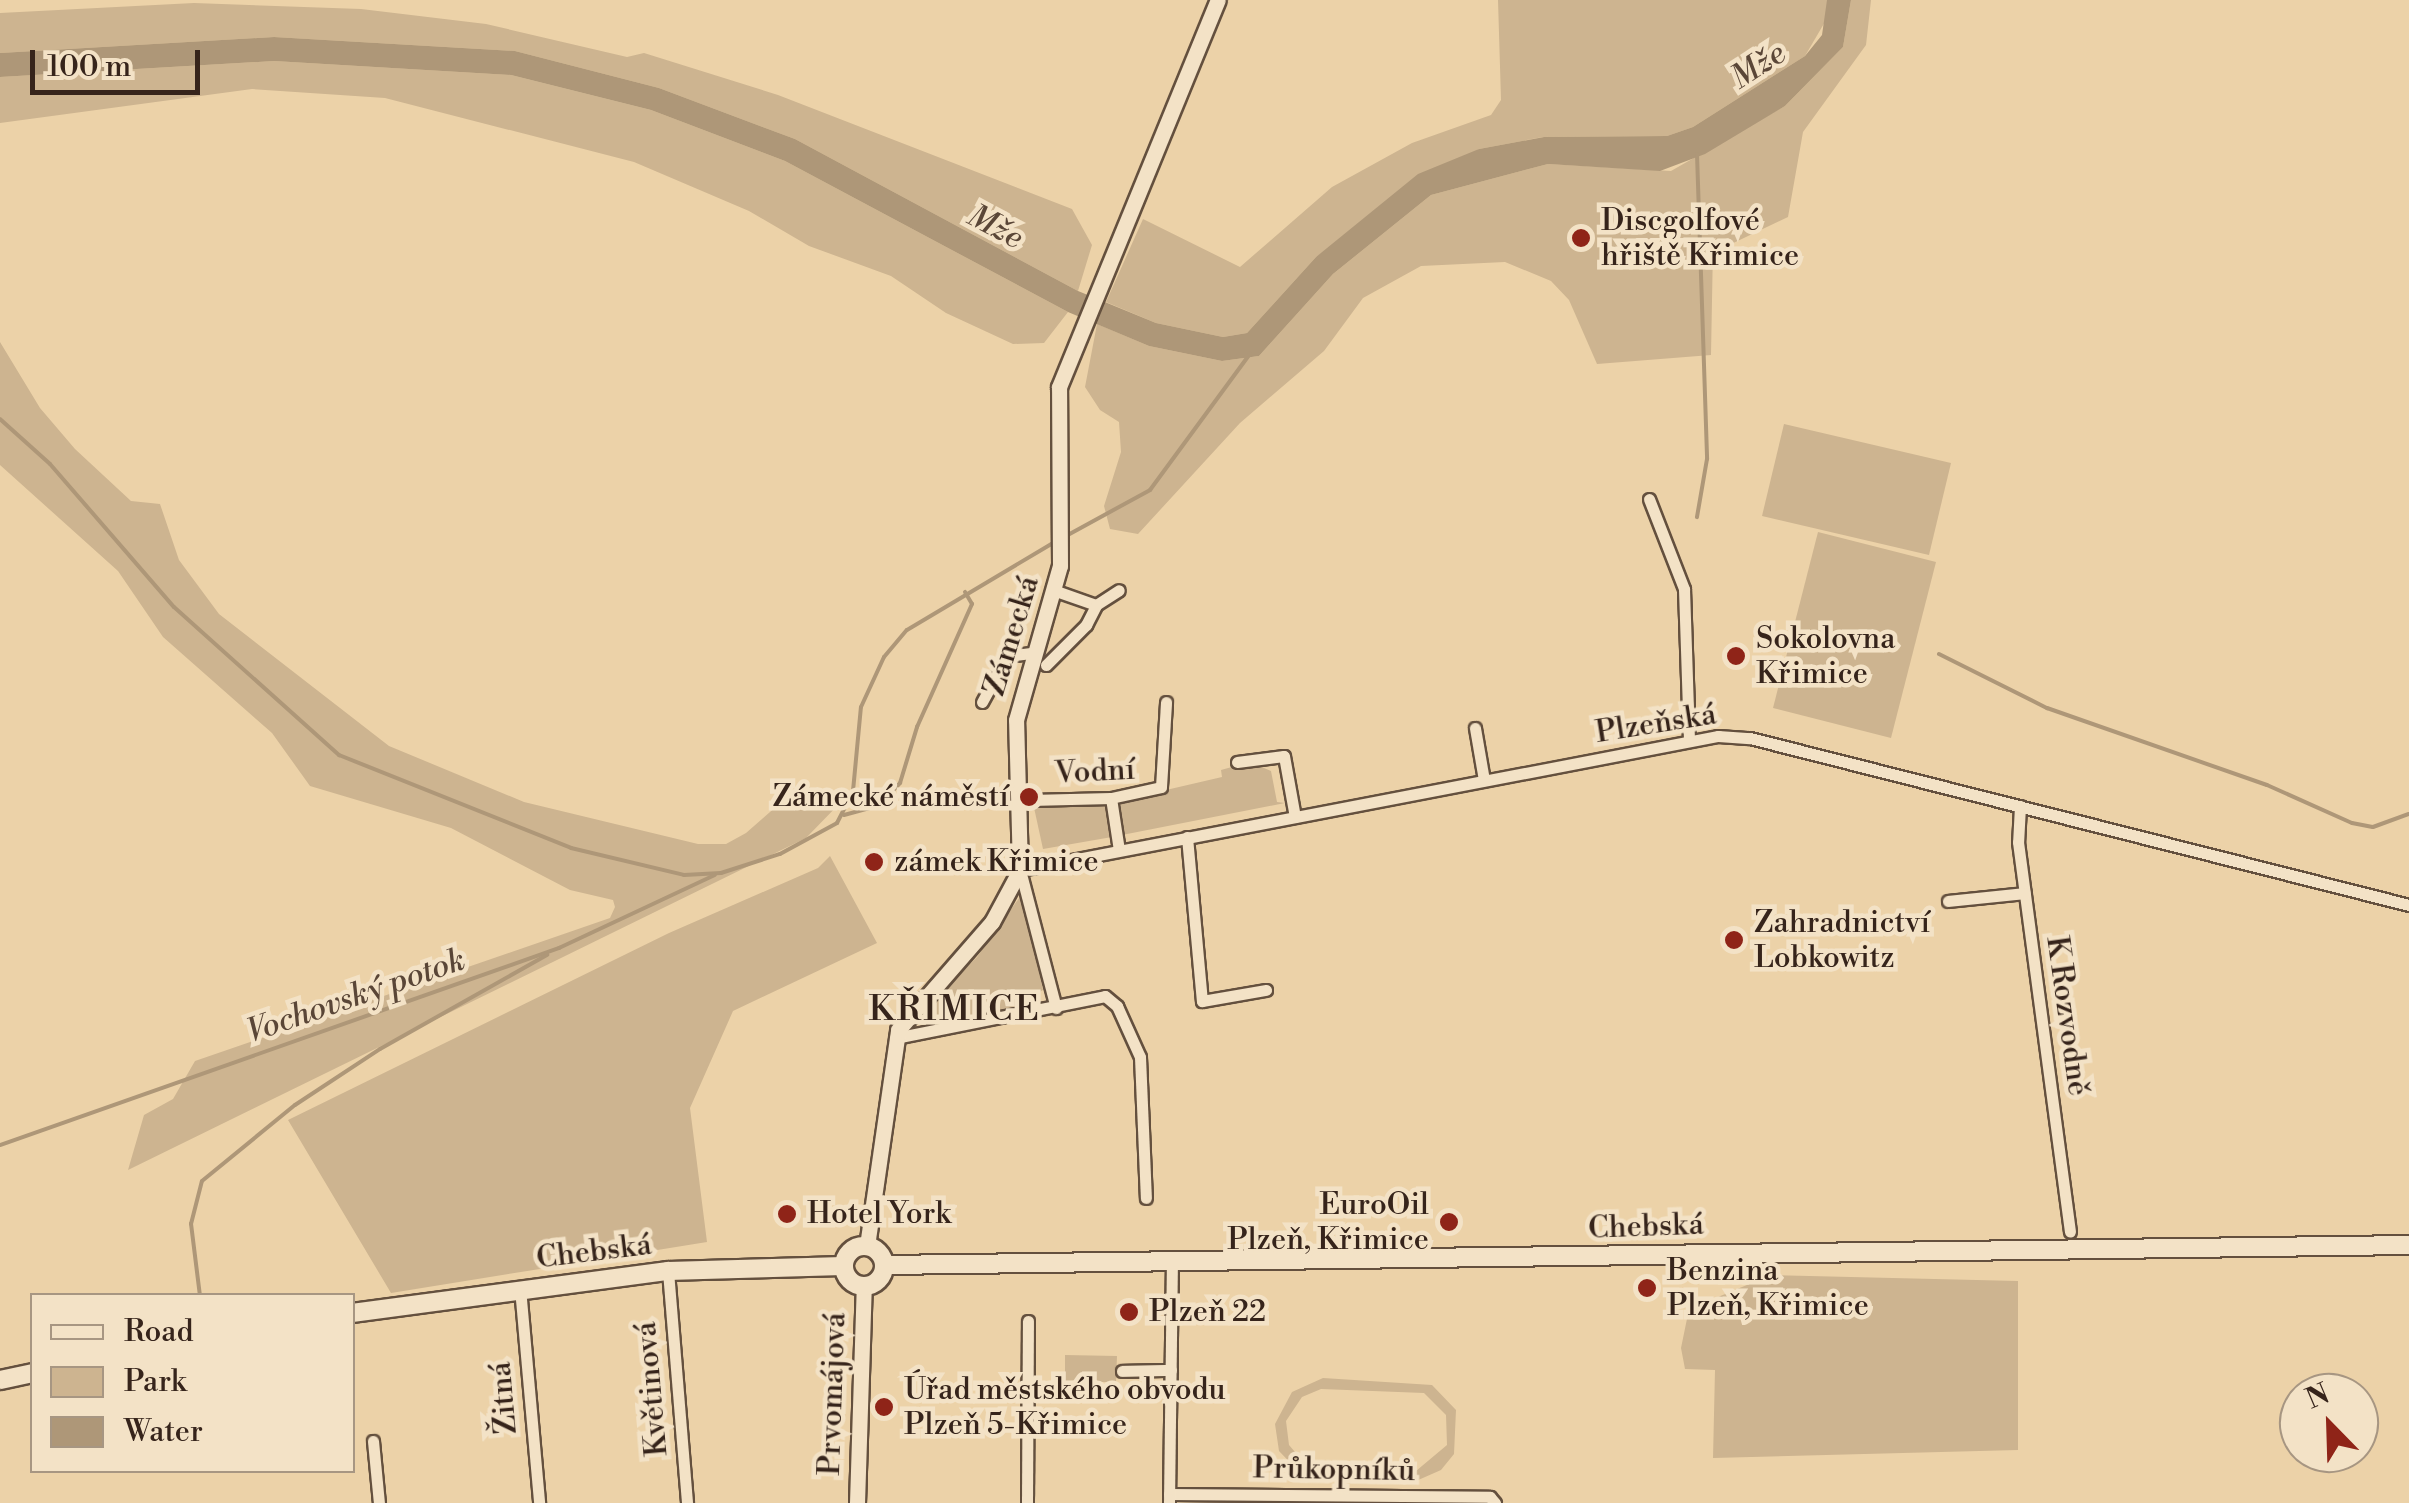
<!DOCTYPE html>
<meta charset="utf-8">
<style>
body{margin:0}
#map{position:relative;width:2409px;height:1503px;overflow:hidden;background:#ecd2a8;font-family:"Libre Bodoni",serif}
div>[style]{position:absolute}
.green>*{inset:0;background:#cdb490}
.water>*{inset:0;background:#ae9778}
.stream>*{height:4px;margin:-2px;padding:0 2px;transform-origin:2px;border-radius:2px;background:#ae9778}
.roads{filter:drop-shadow(2px 0 #64503e) drop-shadow(-2px 0 #64503e) drop-shadow(0 2px #64503e) drop-shadow(0 -2px #64503e)}
.minor>*{height:11px;margin:-5.5px;padding:0 5.5px;transform-origin:5.5px;border-radius:5.5px;background:#f3e2c6}
.tertiary>*{height:15px;margin:-7.5px;padding:0 7.5px;transform-origin:7.5px;border-radius:7.5px;background:#f3e2c6}
.secondary>*{height:18px;margin:-9px;padding:0 9px;transform-origin:9px;border-radius:9px;background:#f3e2c6}
.secondary>.ring{margin:-9px;padding:0;box-sizing:content-box;background:none;border:18px solid #f3e2c6;border-radius:50%}
.dots>*{width:28px;height:28px;translate:-50% -50%;box-sizing:border-box;border:5px solid #f3e2c6;border-radius:50%}
span{translate:-50% -50%;white-space:nowrap;text-align:center;line-height:1.15;-webkit-text-stroke:9px #f3e2c6;paint-order:stroke}
.poi-label{font-size:30px;color:#36241b}
.left{translate:0 -50%;text-align:left}
.right{translate:-100% -50%;text-align:right}
.street-label{font-size:30px;color:#36241b}
.water-label{font-size:32px;color:#5a4637;font-style:italic}
.quarter-label{font-size:35px;color:#36241b;letter-spacing:2.5px}
.legend{position:absolute;left:30px;top:1293px;width:325px;height:180px;box-sizing:border-box;background:#f3e2c6;border:2px solid #a79682;margin:0;padding:12px 18px;list-style:none;font-size:30px;color:#36241b}
.legend li{display:flex;align-items:center;gap:20px;height:50px}
.legend b{width:50px;border:2px solid #a79682}
.north{position:absolute;left:2279px;top:1373px;width:100px;height:100px;box-sizing:border-box;background:#f3e2c6;border:2px solid #a79682;border-radius:50%;rotate:337deg;font-size:28px;font-weight:700;line-height:40px;text-align:center;color:#36241b}
.north::after{content:'';display:block;margin:auto;width:35px;height:45px;background:#8f2418;clip-path:polygon(50% 0,100% 100%,50% 72%,0 100%)}
.scale{position:absolute;left:30px;top:50px;width:170px;height:45px;box-sizing:border-box;border:5px solid #36241b;border-top:0;padding-left:12px;font-size:30px;line-height:35px;white-space:nowrap;color:#36241b;-webkit-text-stroke:8px #f3e2c6;paint-order:stroke}
</style>
<div id="map">
<div class="green">
<div style="clip-path:polygon(1498px 0,1827px 0,1829px 15px,1805px 56px,1693px 127px,1667px 136px,1543px 137px,1479px 149px,1316px 257px,1247px 333px,1223px 337px,1156px 323px,1106px 302px,1143px 219px,1240px 267px,1332px 187px,1412px 143px,1491px 115px,1501px 100px)"></div>
<div style="clip-path:polygon(1851px 0,1871px 0,1866px 45px,1803px 132px,1788px 217px,1725px 247px,1717px 240px,1713px 247px,1711px 355px,1597px 364px,1569px 300px,1551px 281px,1505px 262px,1421px 266px,1363px 298px,1324px 351px,1240px 423px,1138px 534px,1110px 529px,1104px 506px,1121px 452px,1119px 422px,1100px 410px,1085px 387px,1097px 324px,1149px 346px,1222px 361px,1259px 356px,1333px 274px,1431px 195px,1548px 164px,1671px 171px,1785px 106px,1843px 47px)"></div>
<div style="clip-path:polygon(194px 3px,361px 9px,486px 24px,627px 57px,644px 53px,778px 95px,1072px 209px,1092px 245px,1078px 291px,795px 139px,659px 88px,515px 51px,274px 37px,0 53px,0 13px)"></div>
<div style="clip-path:polygon(274px 61px,511px 75px,651px 110px,785px 161px,1068px 312px,1044px 343px,1013px 344px,946px 313px,891px 276px,809px 246px,749px 211px,634px 162px,385px 98px,252px 89px,0 123px,0 77px)"></div>
<div style="clip-path:polygon(0 342px,40px 408px,75px 449px,131px 501px,160px 504px,179px 560px,219px 614px,389px 746px,524px 802px,698px 844px,726px 844px,746px 833px,802px 784px,841px 802px,806px 838px,128px 1170px,144px 1115px,173px 1099px,195px 1061px,610px 918px,615px 907px,613px 900px,570px 890px,451px 828px,310px 786px,272px 733px,163px 637px,118px 571px,0 465px)"></div>
<div style="clip-path:polygon(1784px 424px,1951px 463px,1929px 555px,1762px 516px)"></div>
<div style="clip-path:polygon(1818px 532px,1936px 562px,1891px 738px,1773px 708px)"></div>
<div style="clip-path:polygon(1250px 762px,1271px 771px,1277px 802px,1285px 803px,1122px 835px,1117px 808px,1123px 800px,1222px 777px,1221px 770px)"></div>
<div style="clip-path:polygon(1033px 803px,1106px 804px,1112px 837px,1043px 849px)"></div>
<div style="clip-path:polygon(830px 856px,877px 943px,733px 1011px,690px 1108px,707px 1242px,391px 1293px,288px 1120px,669px 933px,818px 868px)"></div>
<div style="clip-path:polygon(1022px 894px,1043px 990px,1000px 1014px,928px 1021px,923px 1013px,977px 957px)"></div>
<div style="clip-path:polygon(1771px 1275px,2018px 1281px,2018px 1450px,1713px 1458px,1715px 1370px,1685px 1369px,1681px 1348px,1689px 1309px)"></div>
<div style="clip-path:polygon(1065px 1355px,1117px 1356px,1116px 1382px,1065px 1382px)"></div>
<div style="clip-path:polygon(evenodd,1323px 1378px,1432px 1385px,1456px 1410px,1454px 1454px,1441px 1470px,1416px 1481px,1303px 1476px,1279px 1451px,1275px 1424px,1292px 1392px,1323px 1378px,1321px 1389px,1424px 1393px,1446px 1415px,1447px 1445px,1416px 1471px,1308px 1467px,1289px 1445px,1286px 1421px,1302px 1397px,1321px 1389px)"></div>
</div>
<div class="water">
<div style="clip-path:polygon(1827px 0,1851px 0,1843px 47px,1785px 106px,1705px 154px,1660px 171px,1548px 164px,1431px 195px,1333px 274px,1259px 356px,1222px 361px,1149px 346px,1068px 312px,785px 161px,651px 110px,511px 75px,274px 61px,0 77px,0 53px,274px 37px,515px 51px,659px 88px,795px 139px,1078px 291px,1156px 323px,1223px 337px,1247px 333px,1316px 257px,1418px 174px,1479px 149px,1544px 137px,1667px 136px,1693px 127px,1805px 56px,1822px 35px)"></div>
</div>
<div class="stream">
<div style="left:1697px;top:154px;width:305px;rotate:88.1deg"></div>
<div style="left:1707px;top:459px;width:59px;rotate:99.8deg"></div>
<div style="left:0;top:419px;width:67px;rotate:42deg"></div>
<div style="left:50px;top:464px;width:189px;rotate:49.1deg"></div>
<div style="left:174px;top:607px;width:222px;rotate:41.9deg"></div>
<div style="left:339px;top:755px;width:250px;rotate:21.8deg"></div>
<div style="left:571px;top:848px;width:116px;rotate:13.4deg"></div>
<div style="left:684px;top:875px;width:37px;rotate:-3deg"></div>
<div style="left:721px;top:873px;width:62px;rotate:-17.9deg"></div>
<div style="left:780px;top:854px;width:65px;rotate:-28.5deg"></div>
<div style="left:837px;top:823px;width:36px;rotate:-63deg"></div>
<div style="left:853px;top:791px;width:84px;rotate:-84.6deg"></div>
<div style="left:861px;top:707px;width:55px;rotate:-65.3deg"></div>
<div style="left:884px;top:657px;width:35px;rotate:-50deg"></div>
<div style="left:907px;top:630px;width:170px;rotate:-30.8deg"></div>
<div style="left:1066px;top:536px;width:96px;rotate:-28.7deg"></div>
<div style="left:1150px;top:490px;width:169px;rotate:-53.7deg"></div>
<div style="left:1939px;top:654px;width:121px;rotate:26.6deg"></div>
<div style="left:2047px;top:708px;width:233px;rotate:19.3deg"></div>
<div style="left:2267px;top:785px;width:93px;rotate:24.1deg"></div>
<div style="left:2352px;top:823px;width:21px;rotate:11deg"></div>
<div style="left:2373px;top:827px;width:38px;rotate:-20deg"></div>
<div style="left:844px;top:815px;width:35px;rotate:-15deg"></div>
<div style="left:878px;top:806px;width:32px;rotate:-46deg"></div>
<div style="left:900px;top:783px;width:59px;rotate:-73.1deg"></div>
<div style="left:917px;top:727px;width:135px;rotate:-65.9deg"></div>
<div style="left:972px;top:604px;width:14px;rotate:-120deg"></div>
<div style="left:0;top:1145px;width:593px;rotate:-19.41deg"></div>
<div style="left:559px;top:948px;width:172px;rotate:-25.1deg"></div>
<div style="left:200px;top:1296px;width:73px;rotate:-97.1deg"></div>
<div style="left:191px;top:1224px;width:44px;rotate:-75.7deg"></div>
<div style="left:202px;top:1181px;width:120px;rotate:-39.3deg"></div>
<div style="left:295px;top:1105px;width:102px;rotate:-33.4deg"></div>
<div style="left:380px;top:1049px;width:192px;rotate:-29.4deg"></div>
</div>
<div class="roads">
<div class="minor">
<div style="left:1649px;top:499px;width:97px;rotate:68.7deg"></div>
<div style="left:1684px;top:589px;width:152px;rotate:88.1deg"></div>
<div style="left:1056px;top:591px;width:42px;rotate:19.3deg"></div>
<div style="left:1096px;top:605px;width:27px;rotate:-33deg"></div>
<div style="left:1046px;top:665px;width:57px;rotate:-45deg"></div>
<div style="left:1086px;top:625px;width:22px;rotate:-63deg"></div>
<div style="left:982px;top:702px;width:52px;rotate:-61.5deg"></div>
<div style="left:1007px;top:656px;width:26px;rotate:-7deg"></div>
<div style="left:1475px;top:728px;width:53px;rotate:80.2deg"></div>
<div style="left:1237px;top:762px;width:47px;rotate:-7.3deg"></div>
<div style="left:1284px;top:756px;width:62px;rotate:79.8deg"></div>
<div style="left:1111px;top:798px;width:53px;rotate:81.3deg"></div>
<div style="left:1030px;top:800px;width:81px;rotate:-1.4deg"></div>
<div style="left:1111px;top:798px;width:51px;rotate:-12.4deg"></div>
<div style="left:1161px;top:787px;width:85px;rotate:-86.6deg"></div>
<div style="left:2020px;top:806px;width:36px;rotate:93deg"></div>
<div style="left:2018px;top:842px;width:393px;rotate:82.4deg"></div>
<div style="left:1187px;top:837px;width:165px;rotate:84.8deg"></div>
<div style="left:1202px;top:1001px;width:65px;rotate:-9.8deg"></div>
<div style="left:1948px;top:901px;width:77px;rotate:-5.9deg"></div>
<div style="left:1056px;top:1008px;width:143px;rotate:-104.6deg"></div>
<div style="left:1020px;top:870px;width:711px;rotate:-10.87deg"></div>
<div style="left:1718px;top:736px;width:32px;rotate:4deg"></div>
<div style="left:1750px;top:738px;width:680px;rotate:14.22deg"></div>
<div style="left:895px;top:1038px;width:214px;rotate:-11.3deg"></div>
<div style="left:1105px;top:996px;width:16px;rotate:40deg"></div>
<div style="left:1117px;top:1006px;width:56px;rotate:65.7deg"></div>
<div style="left:1140px;top:1057px;width:141px;rotate:87.6deg"></div>
<div style="left:668px;top:1271px;width:233px;rotate:85.3deg"></div>
<div style="left:520px;top:1288px;width:216px;rotate:84.9deg"></div>
<div style="left:1122px;top:1371px;width:49px;rotate:-1.2deg"></div>
<div style="left:373px;top:1441px;width:62px;rotate:84.5deg"></div>
<div style="left:1169px;top:1494px;width:321px;rotate:0.5deg"></div>
<div style="left:1490px;top:1497px;width:8px;rotate:50deg"></div>
<div style="left:1027px;top:1503px;width:182px;rotate:-89.7deg"></div>
<div style="left:1169px;top:1503px;width:244px;rotate:-89.3deg"></div>
</div>
<div class="tertiary">
<div style="left:867px;top:1246px;width:218px;rotate:-81.8deg"></div>
<div style="left:898px;top:1030px;width:143px;rotate:-49deg"></div>
<div style="left:992px;top:922px;width:59px;rotate:-61.7deg"></div>
<div style="left:1020px;top:870px;width:150px;rotate:-91.5deg"></div>
<div style="left:1016px;top:720px;width:160px;rotate:-74.1deg"></div>
<div style="left:1060px;top:566px;width:179px;rotate:-90.3deg"></div>
<div style="left:1059px;top:387px;width:418px;rotate:-67.7deg"></div>
<div style="left:857px;top:1503px;width:217px;rotate:-88.2deg"></div>
</div>
<div class="secondary">
<div class="ring" style="left:844px;top:1246px;width:22px;height:22px"></div>
<div style="left:884px;top:1265px;width:1525px;rotate:-0.75deg"></div>
<div style="left:352px;top:1313px;width:319px;rotate:-7.6deg"></div>
<div style="left:668px;top:1271px;width:175px;rotate:-1.6deg"></div>
<div style="left:0;top:1380px;width:33px;rotate:-12deg"></div>
</div>
</div>
<div class="dots">
<div style="left:1581px;top:238px;background:#8f2418"></div>
<div style="left:1736px;top:656px;background:#8f2418"></div>
<div style="left:1029px;top:797px;background:#8f2418"></div>
<div style="left:874px;top:862px;background:#8f2418"></div>
<div style="left:1734px;top:940px;background:#8f2418"></div>
<div style="left:787px;top:1214px;background:#8f2418"></div>
<div style="left:1449px;top:1222px;background:#8f2418"></div>
<div style="left:1647px;top:1288px;background:#8f2418"></div>
<div style="left:1129px;top:1312px;background:#8f2418"></div>
<div style="left:884px;top:1407px;background:#8f2418"></div>
</div>
<div class="poi-label">
<span class="left" style="left:1601px;top:238px">Discgolfové<br>hřiště Křimice</span>
<span class="left" style="left:1756px;top:656px">Sokolovna<br>Křimice</span>
<span class="right" style="left:1009px;top:797px">Zámecké náměstí</span>
<span class="left" style="left:894px;top:862px">zámek Křimice</span>
<span class="left" style="left:1754px;top:940px">Zahradnictví<br>Lobkowitz</span>
<span class="right" style="left:1429px;top:1222px">EuroOil<br>Plzeň, Křimice</span>
<span class="left" style="left:807px;top:1214px">Hotel York</span>
<span class="left" style="left:1667px;top:1288px">Benzina<br>Plzeň, Křimice</span>
<span class="left" style="left:1149px;top:1312px">Plzeň 22</span>
<span class="left" style="left:904px;top:1407px">Úřad městského obvodu<br>Plzeň 5-Křimice</span>
</div>
<div class="street-label">
<span style="left:1012px;top:636px;rotate:-73deg">Zámecká</span>
<span style="left:1656px;top:724px;rotate:-9deg">Plzeňská</span>
<span style="left:1095px;top:772px;rotate:-3deg">Vodní</span>
<span style="left:2067px;top:1016px;rotate:82deg">K Rozvodně</span>
<span style="left:1646px;top:1227px;rotate:-2deg">Chebská</span>
<span style="left:594px;top:1252px;rotate:-7deg">Chebská</span>
<span style="left:652px;top:1389px;rotate:-95deg">Květinová</span>
<span style="left:833px;top:1394px;rotate:-88deg">Prvomájová</span>
<span style="left:504px;top:1398px;rotate:-95deg">Žitná</span>
<span style="left:1334px;top:1470px;rotate:1deg">Průkopníků</span>
</div>
<div class="water-label">
<span style="left:1758px;top:66px;rotate:-33deg">Mže</span>
<span style="left:995px;top:227px;rotate:28deg">Mže</span>
<span style="left:356px;top:996px;rotate:-19deg">Vochovský potok</span>
</div>
<div class="quarter-label">
<span style="left:955px;top:1010px">KŘIMICE</span>
</div>
<ul class="legend">
<li><b style="height:12px;background:#f3e2c6"></b>Road</li>
<li><b style="height:28px;background:#cdb490"></b>Park</li>
<li><b style="height:28px;background:#ae9778"></b>Water</li>
</ul>
<div class="north">N</div>
<div class="scale">100 m</div>
</div>
